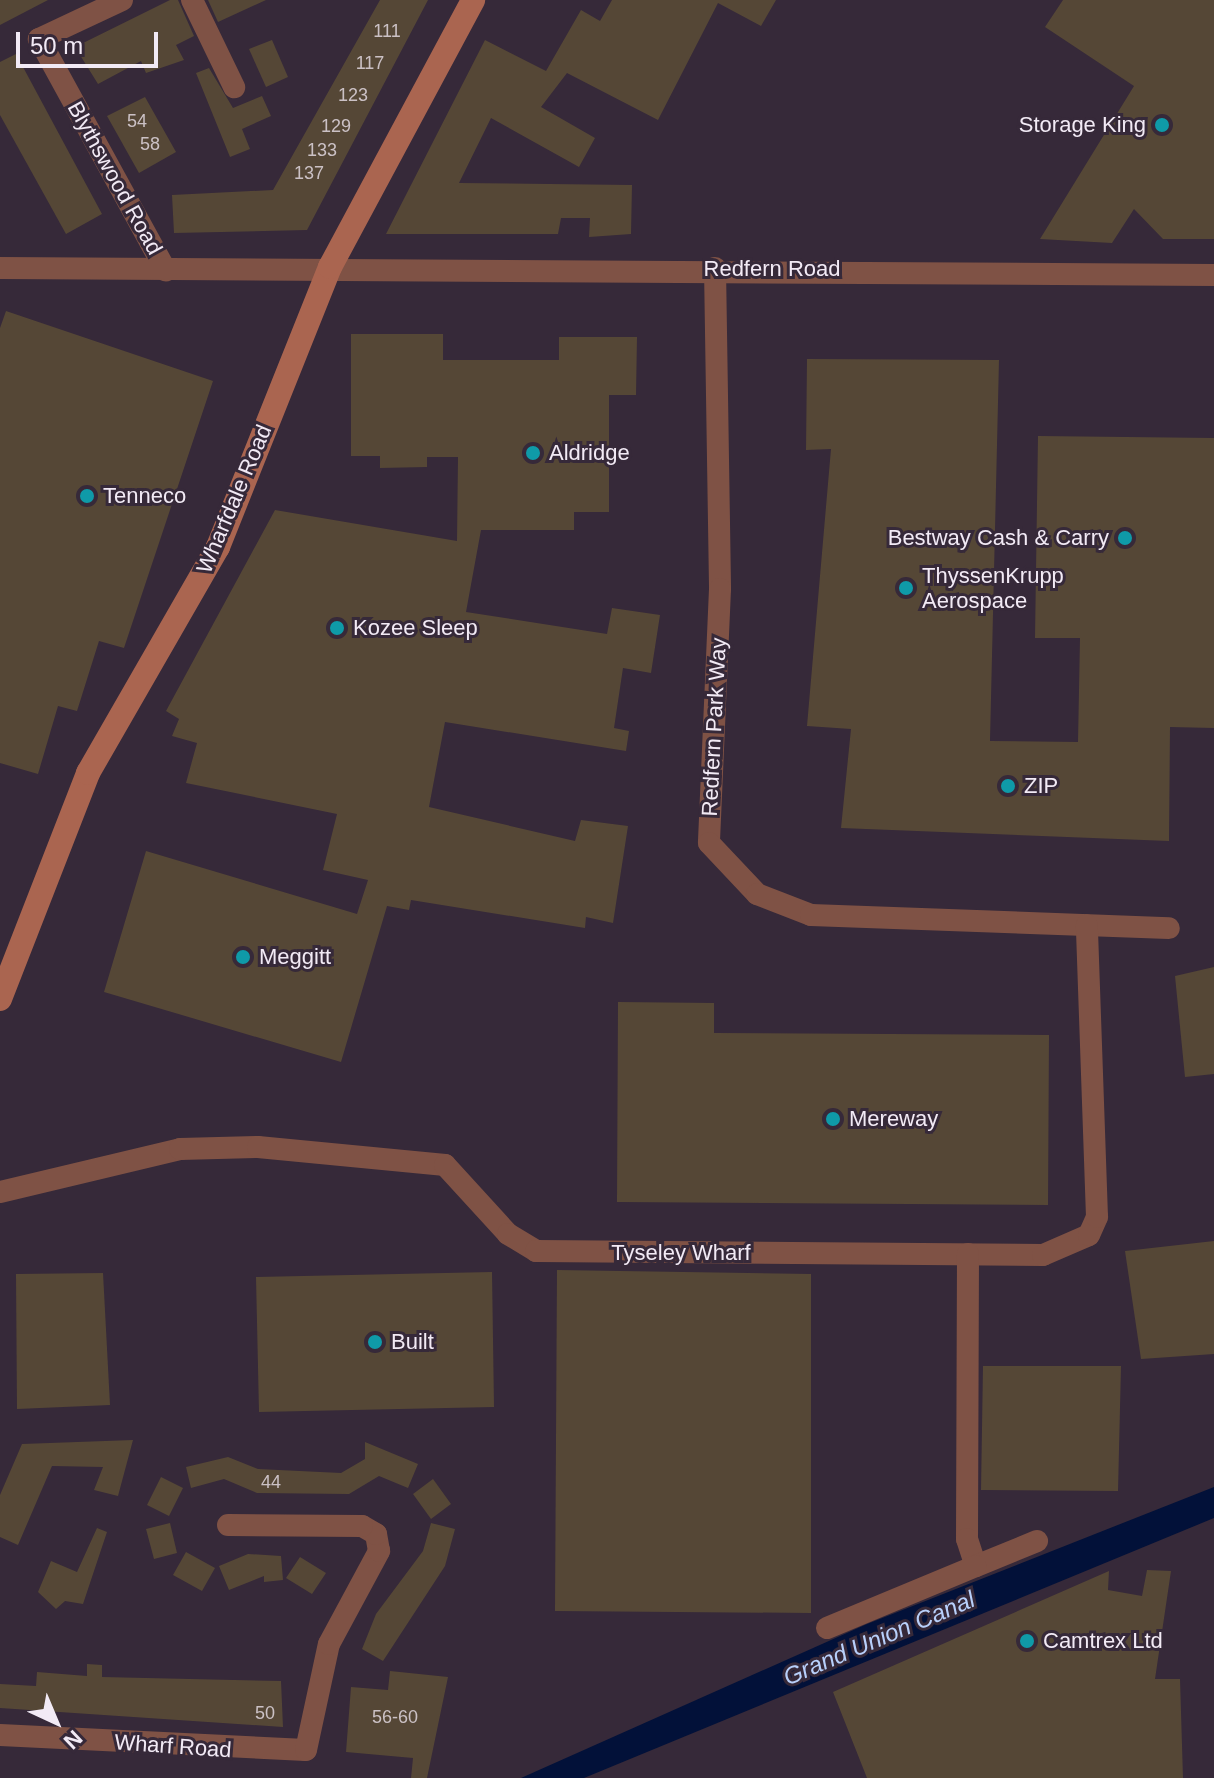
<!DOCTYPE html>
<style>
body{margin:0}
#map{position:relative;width:1214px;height:1778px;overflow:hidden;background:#362939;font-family:Helvetica,sans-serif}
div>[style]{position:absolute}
.water>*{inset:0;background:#021139}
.building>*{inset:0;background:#554736}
.street>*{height:22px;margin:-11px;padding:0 11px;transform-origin:11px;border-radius:11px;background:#7f5245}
.secondary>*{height:24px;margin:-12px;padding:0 12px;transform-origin:12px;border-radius:12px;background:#aa6550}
.dots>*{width:22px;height:22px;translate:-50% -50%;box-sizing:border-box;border:4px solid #362939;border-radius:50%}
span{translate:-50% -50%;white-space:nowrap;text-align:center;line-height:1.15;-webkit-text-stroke:6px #362939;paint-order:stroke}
.number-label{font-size:18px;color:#cbc1c5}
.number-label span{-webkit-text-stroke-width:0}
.poi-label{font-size:22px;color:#f2eaf5}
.right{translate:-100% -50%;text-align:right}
.left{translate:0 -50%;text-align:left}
.street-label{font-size:22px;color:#f2eaf5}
.water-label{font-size:24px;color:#b8d0fb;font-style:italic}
.north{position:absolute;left:16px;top:1682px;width:80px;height:80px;-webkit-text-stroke:6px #362939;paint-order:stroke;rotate:136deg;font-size:22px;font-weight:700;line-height:32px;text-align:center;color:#f2eaf5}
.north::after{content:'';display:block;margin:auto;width:28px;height:36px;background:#f2eaf5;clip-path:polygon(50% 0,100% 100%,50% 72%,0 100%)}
.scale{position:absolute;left:16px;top:32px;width:142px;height:36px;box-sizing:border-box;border:4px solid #f2eaf5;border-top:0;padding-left:10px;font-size:24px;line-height:28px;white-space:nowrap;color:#f2eaf5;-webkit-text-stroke:6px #362939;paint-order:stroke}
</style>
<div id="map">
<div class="water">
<div style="clip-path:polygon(1214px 1487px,1214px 1518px,584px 1778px,521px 1778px,867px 1624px)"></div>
</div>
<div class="building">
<div style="clip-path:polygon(0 0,48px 0,0 25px)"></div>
<div style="clip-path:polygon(170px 0,178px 0,194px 36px,176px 45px,184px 60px,146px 73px,141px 61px,98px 84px,75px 47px)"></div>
<div style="clip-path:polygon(208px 0,266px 0,218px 22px)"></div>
<div style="clip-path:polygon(380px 0,428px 0,307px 230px,174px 233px,172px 195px,273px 190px)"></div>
<div style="clip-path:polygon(612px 0,776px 0,761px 26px,718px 3px,658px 120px,567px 73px,541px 107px,595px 138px,579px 167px,491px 118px,459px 183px,632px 185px,631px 234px,589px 237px,590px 218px,561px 218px,558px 234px,386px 234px,485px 40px,546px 71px,581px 10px,600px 21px)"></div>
<div style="clip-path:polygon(1063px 0,1214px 0,1214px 239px,1163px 239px,1134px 209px,1112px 243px,1040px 239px,1134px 86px,1045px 27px)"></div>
<div style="clip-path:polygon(272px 40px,288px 77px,266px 87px,249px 49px)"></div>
<div style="clip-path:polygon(16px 54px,102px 214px,66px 234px,0 115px,0 62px)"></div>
<div style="clip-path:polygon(209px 68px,233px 108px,262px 96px,271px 116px,242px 129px,250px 149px,230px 157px,196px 73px)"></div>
<div style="clip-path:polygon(145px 97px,176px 152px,139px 173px,107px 116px)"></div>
<div style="clip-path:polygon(6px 311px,213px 381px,124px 648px,99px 641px,77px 711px,58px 706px,38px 774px,0 763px,0 328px)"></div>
<div style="clip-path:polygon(351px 334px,443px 334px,443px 360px,559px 360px,559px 337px,637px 337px,636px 395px,609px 395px,609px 512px,574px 512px,574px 530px,481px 530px,466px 612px,607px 634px,612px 608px,660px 615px,651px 673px,623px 668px,614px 728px,629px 731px,626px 751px,445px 722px,429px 807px,575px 841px,581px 820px,628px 826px,613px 923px,586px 917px,585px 928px,411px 900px,409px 910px,387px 906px,341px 1062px,104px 992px,146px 851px,357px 914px,368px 880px,323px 870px,337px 814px,186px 783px,197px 743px,172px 736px,179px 719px,166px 711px,275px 510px,457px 541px,458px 457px,427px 457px,427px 467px,380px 468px,380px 456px,351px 456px)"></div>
<div style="clip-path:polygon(807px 359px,999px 360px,990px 741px,1078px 742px,1080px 638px,1035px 638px,1038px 436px,1214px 438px,1214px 728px,1170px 727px,1169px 841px,841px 828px,851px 729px,807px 726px,831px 449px,806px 450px)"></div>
<div style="clip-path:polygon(1214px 967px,1214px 1074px,1185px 1077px,1175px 976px)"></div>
<div style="clip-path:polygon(618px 1002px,714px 1003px,714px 1033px,1049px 1035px,1048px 1205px,617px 1202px)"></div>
<div style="clip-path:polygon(1214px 1241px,1214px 1354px,1141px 1359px,1125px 1251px)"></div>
<div style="clip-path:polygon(557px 1270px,811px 1274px,811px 1613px,555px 1611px)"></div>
<div style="clip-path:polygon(492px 1272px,494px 1407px,259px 1412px,256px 1277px)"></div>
<div style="clip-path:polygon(103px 1273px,110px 1405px,17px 1409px,16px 1274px)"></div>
<div style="clip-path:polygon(983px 1366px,1121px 1366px,1118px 1491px,981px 1490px)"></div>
<div style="clip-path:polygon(133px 1440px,118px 1496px,94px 1490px,103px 1467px,52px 1466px,18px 1545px,0 1537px,0 1495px,22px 1444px)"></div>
<div style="clip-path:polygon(365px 1442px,418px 1464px,408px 1488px,379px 1476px,349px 1494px,257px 1493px,224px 1479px,191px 1488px,186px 1467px,228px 1457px,258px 1469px,341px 1473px,365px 1459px)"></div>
<div style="clip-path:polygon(161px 1477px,183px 1488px,169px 1516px,147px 1505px)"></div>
<div style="clip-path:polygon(433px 1479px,451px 1504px,431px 1519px,413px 1494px)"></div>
<div style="clip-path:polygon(170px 1523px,177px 1553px,154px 1559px,146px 1529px)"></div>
<div style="clip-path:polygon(431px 1523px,455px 1529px,445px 1566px,383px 1661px,362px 1649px,376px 1614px,423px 1551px)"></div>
<div style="clip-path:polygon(97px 1528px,107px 1532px,83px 1604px,65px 1601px,56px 1609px,38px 1592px,51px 1561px,77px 1572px)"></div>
<div style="clip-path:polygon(186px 1552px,215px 1568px,202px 1591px,173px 1575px)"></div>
<div style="clip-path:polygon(248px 1554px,281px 1556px,283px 1580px,264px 1582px,264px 1576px,229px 1590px,219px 1566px)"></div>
<div style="clip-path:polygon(300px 1557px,326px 1573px,312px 1594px,286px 1578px)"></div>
<div style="clip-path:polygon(1147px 1570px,1171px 1571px,1155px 1679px,1180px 1679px,1183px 1778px,867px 1778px,833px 1692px,1109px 1571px,1108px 1590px,1142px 1596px)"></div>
<div style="clip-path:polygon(87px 1664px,102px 1665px,102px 1677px,281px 1681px,283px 1727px,0 1708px,0 1684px,36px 1686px,37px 1672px,87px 1676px)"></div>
<div style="clip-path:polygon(390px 1671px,448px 1677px,427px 1778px,411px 1778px,413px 1758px,346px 1752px,351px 1687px,388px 1690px)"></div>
</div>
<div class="street">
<div style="left:122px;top:0;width:92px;rotate:154.8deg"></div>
<div style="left:39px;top:39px;width:264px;rotate:61.3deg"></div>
<div style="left:192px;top:0;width:97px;rotate:64.2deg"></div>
<div style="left:0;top:268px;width:1214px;rotate:0.33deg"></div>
<div style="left:715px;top:268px;width:321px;rotate:89.1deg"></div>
<div style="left:720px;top:589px;width:254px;rotate:92.5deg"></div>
<div style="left:709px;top:843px;width:70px;rotate:46.7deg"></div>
<div style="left:757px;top:894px;width:58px;rotate:21.3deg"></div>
<div style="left:811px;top:915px;width:358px;rotate:2.1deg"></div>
<div style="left:0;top:1192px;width:185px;rotate:-13.4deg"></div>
<div style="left:180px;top:1149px;width:78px;rotate:-1.5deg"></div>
<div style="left:258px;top:1147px;width:188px;rotate:5.5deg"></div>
<div style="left:445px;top:1165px;width:93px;rotate:47.6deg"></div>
<div style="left:508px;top:1234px;width:33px;rotate:31deg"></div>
<div style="left:536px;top:1251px;width:507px;rotate:0.45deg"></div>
<div style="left:1043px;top:1255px;width:50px;rotate:-23.5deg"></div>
<div style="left:1089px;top:1235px;width:20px;rotate:-66deg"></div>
<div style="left:1097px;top:1217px;width:292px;rotate:-92deg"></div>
<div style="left:968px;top:1254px;width:285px;rotate:90.2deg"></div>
<div style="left:967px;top:1539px;width:28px;rotate:72deg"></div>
<div style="left:976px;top:1566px;width:66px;rotate:-22.3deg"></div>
<div style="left:827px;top:1628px;width:161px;rotate:-22.6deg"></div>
<div style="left:0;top:1735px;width:306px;rotate:2.8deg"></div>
<div style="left:306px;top:1750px;width:108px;rotate:-77.8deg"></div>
<div style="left:329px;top:1644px;width:106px;rotate:-61.7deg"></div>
<div style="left:379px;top:1551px;width:17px;rotate:-100deg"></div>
<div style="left:376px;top:1534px;width:16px;rotate:-150deg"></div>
<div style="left:362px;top:1526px;width:134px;rotate:-179.6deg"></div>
</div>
<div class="secondary">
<div style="left:0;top:999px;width:243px;rotate:-68.7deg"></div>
<div style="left:88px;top:773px;width:261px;rotate:-60.1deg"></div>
<div style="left:218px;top:547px;width:302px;rotate:-68.2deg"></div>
<div style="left:330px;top:267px;width:303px;rotate:-61.8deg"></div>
</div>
<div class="dots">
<div style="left:1162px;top:125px;background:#0f9aa8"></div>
<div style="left:533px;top:453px;background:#0f9aa8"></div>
<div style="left:87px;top:496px;background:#0f9aa8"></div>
<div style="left:1125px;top:538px;background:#0f9aa8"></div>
<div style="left:906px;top:588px;background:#0f9aa8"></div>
<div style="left:337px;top:628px;background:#0f9aa8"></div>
<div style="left:1008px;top:786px;background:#0f9aa8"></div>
<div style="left:243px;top:957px;background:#0f9aa8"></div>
<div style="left:833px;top:1119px;background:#0f9aa8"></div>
<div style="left:375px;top:1342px;background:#0f9aa8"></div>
<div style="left:1027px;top:1641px;background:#0f9aa8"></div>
</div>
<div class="number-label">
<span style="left:387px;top:31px">111</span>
<span style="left:370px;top:63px">117</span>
<span style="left:353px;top:95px">123</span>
<span style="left:137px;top:121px">54</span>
<span style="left:336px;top:126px">129</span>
<span style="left:150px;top:144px">58</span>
<span style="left:322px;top:150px">133</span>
<span style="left:309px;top:173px">137</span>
<span style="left:271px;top:1482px">44</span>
<span style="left:265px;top:1713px">50</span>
<span style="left:395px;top:1717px">56-60</span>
</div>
<div class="poi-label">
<span class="right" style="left:1146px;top:125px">Storage King</span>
<span class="left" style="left:549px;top:453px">Aldridge</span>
<span class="left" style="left:103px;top:496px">Tenneco</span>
<span class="right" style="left:1109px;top:538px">Bestway Cash &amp; Carry</span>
<span class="left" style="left:922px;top:588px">ThyssenKrupp<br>Aerospace</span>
<span class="left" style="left:353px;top:628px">Kozee Sleep</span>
<span class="left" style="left:1024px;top:786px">ZIP</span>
<span class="left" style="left:259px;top:957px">Meggitt</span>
<span class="left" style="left:849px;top:1119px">Mereway</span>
<span class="left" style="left:391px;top:1342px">Built</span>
<span class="left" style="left:1043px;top:1641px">Camtrex Ltd</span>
</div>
<div class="street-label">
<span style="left:115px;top:178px;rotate:61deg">Blythswood Road</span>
<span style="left:772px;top:269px">Redfern Road</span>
<span style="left:234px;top:499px;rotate:-67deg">Wharfdale Road</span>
<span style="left:714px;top:727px;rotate:-87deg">Redfern Park Way</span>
<span style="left:681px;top:1253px">Tyseley Wharf</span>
<span style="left:173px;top:1746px;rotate:4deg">Wharf Road</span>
</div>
<div class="water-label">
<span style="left:879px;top:1638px;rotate:-23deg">Grand Union Canal</span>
</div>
<div class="north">N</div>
<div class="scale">50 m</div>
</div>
